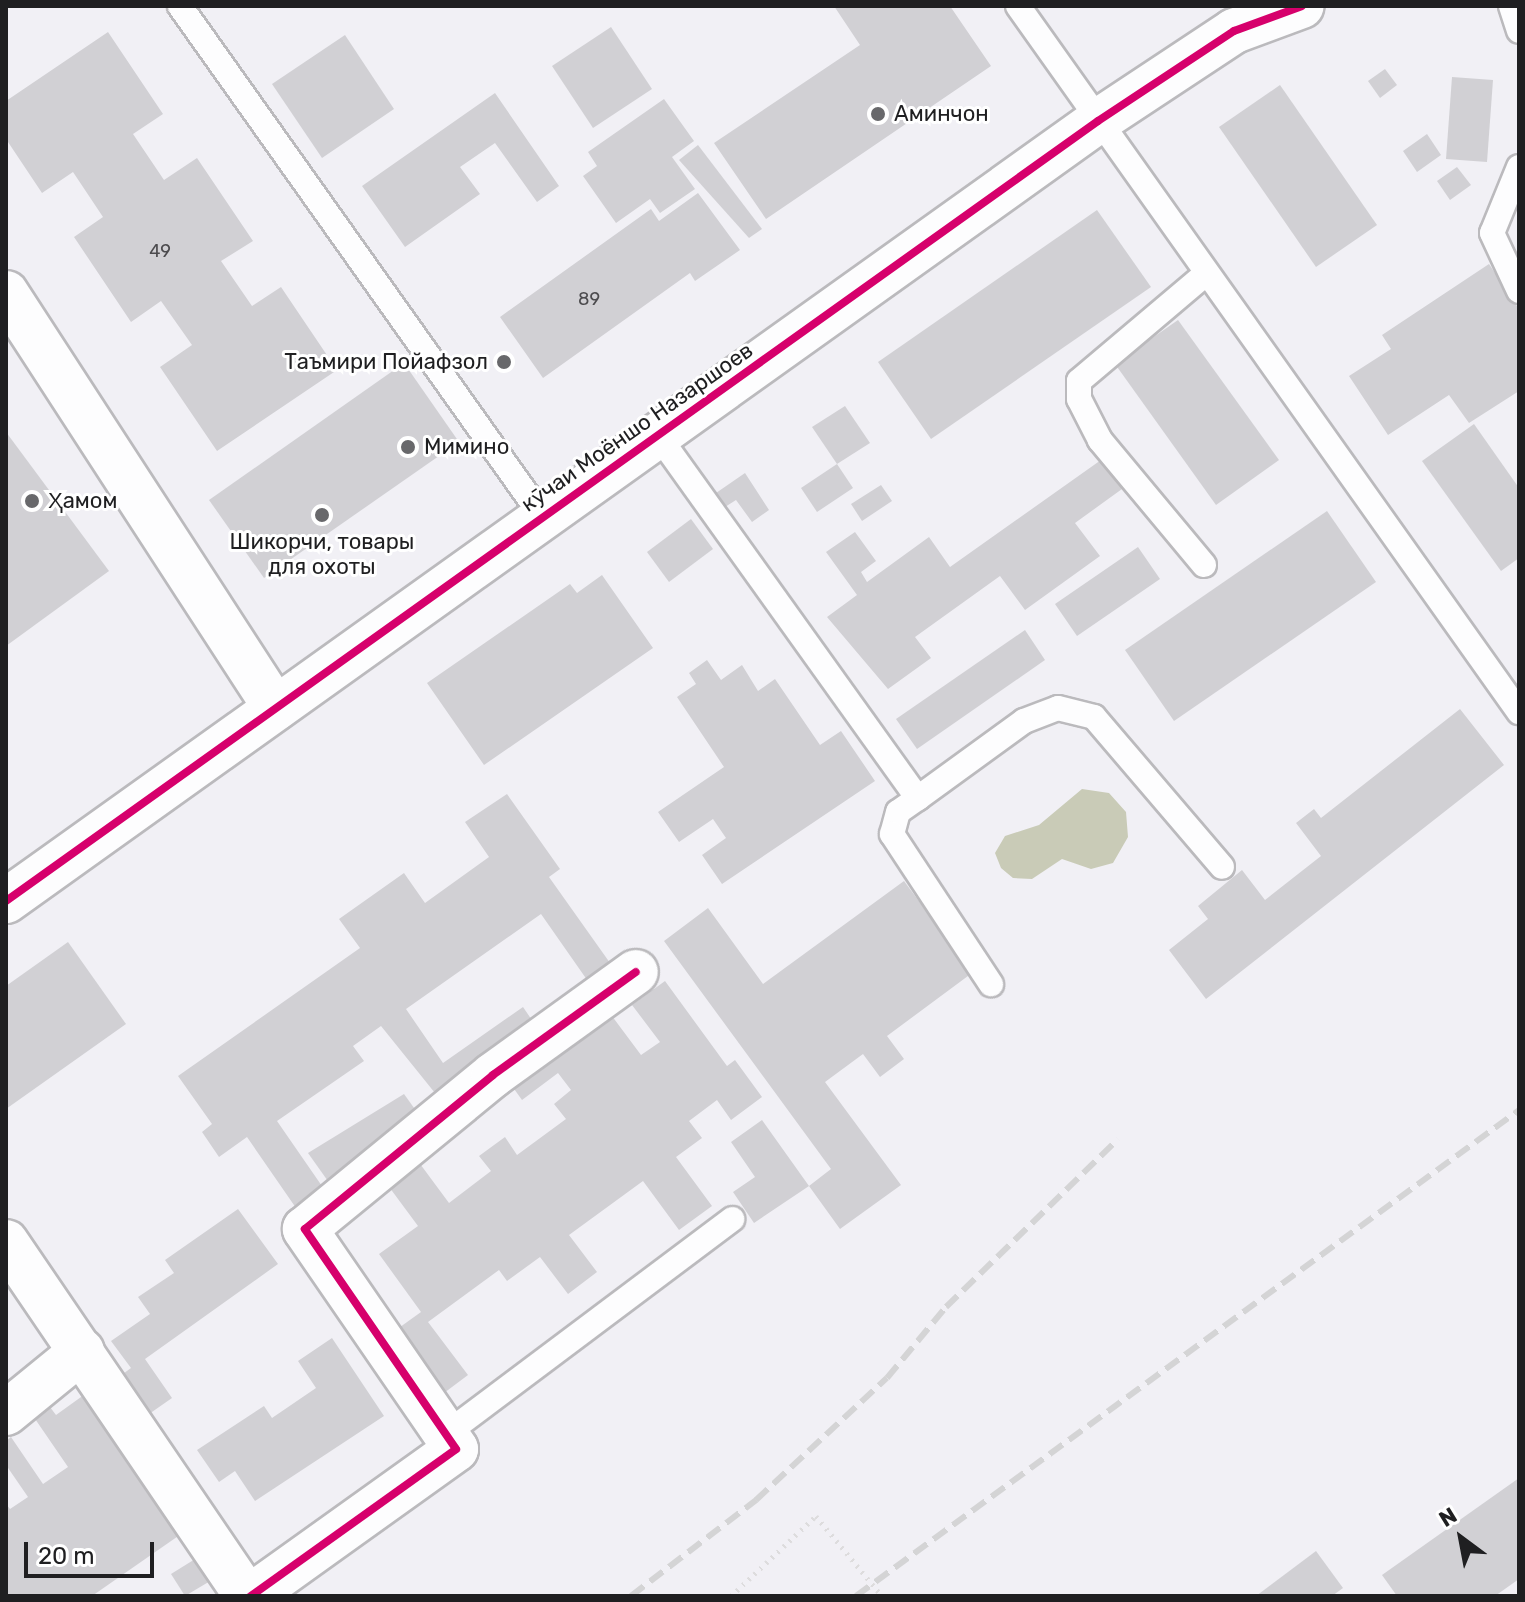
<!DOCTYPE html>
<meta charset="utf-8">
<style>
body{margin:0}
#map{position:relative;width:1525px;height:1602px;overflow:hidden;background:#f1f0f5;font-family:Rubik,sans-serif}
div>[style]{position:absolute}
.water>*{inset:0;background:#c9cbb7}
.building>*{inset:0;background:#d1d0d4}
.path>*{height:5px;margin-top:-2.5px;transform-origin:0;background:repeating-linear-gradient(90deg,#dddcdd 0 2px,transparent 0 8px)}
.roads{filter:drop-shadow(2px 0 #bbbabd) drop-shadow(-2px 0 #bbbabd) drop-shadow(0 2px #bbbabd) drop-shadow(0 -2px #bbbabd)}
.service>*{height:24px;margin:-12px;padding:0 12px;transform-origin:12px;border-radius:12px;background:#fdfdfe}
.minor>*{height:44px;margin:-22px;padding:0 22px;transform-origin:22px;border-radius:22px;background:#fdfdfe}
.rail>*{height:6px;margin-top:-3px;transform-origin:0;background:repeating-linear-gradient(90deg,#d4d4d5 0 16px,transparent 0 24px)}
.cycleway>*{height:8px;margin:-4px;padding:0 4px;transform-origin:4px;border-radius:4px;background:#d6006c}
.dots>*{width:22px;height:22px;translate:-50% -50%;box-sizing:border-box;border:4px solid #fff;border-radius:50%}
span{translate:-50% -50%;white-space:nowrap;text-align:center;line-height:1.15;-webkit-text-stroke:6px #fff;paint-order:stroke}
.number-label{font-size:18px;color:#4c4b4e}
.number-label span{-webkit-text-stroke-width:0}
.poi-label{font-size:22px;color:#1f1f21}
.left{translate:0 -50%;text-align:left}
.right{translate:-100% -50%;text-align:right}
.street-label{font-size:22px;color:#1f1f21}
.frame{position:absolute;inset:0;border:8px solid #1f1f21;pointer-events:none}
.north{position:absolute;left:1421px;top:1498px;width:80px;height:80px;-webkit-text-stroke:6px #fff;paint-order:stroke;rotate:328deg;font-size:22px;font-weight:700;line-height:32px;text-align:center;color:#1f1f21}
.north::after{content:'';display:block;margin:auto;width:28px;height:36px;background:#1f1f21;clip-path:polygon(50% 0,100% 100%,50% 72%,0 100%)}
.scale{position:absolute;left:24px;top:1542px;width:130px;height:36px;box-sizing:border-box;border:4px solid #1f1f21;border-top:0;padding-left:10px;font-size:24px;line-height:28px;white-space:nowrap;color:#1f1f21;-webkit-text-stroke:6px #fff;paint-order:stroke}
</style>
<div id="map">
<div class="water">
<div style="clip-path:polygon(1082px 789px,1109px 793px,1126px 812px,1128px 837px,1113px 863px,1091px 869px,1062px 859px,1032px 879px,1013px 878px,1001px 868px,995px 853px,1005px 836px,1039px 825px)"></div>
</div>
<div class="building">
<div style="clip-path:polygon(834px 6px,950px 6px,991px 66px,766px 219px,714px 143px,860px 45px)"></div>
<div style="clip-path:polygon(611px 27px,652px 89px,593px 128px,552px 66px)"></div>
<div style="clip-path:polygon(108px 32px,163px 114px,133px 134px,164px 180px,197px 158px,253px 241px,221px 261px,252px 306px,281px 287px,337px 370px,217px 451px,160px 367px,192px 345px,161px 301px,131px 322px,74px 237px,103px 217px,73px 172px,42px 193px,6px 139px,6px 101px)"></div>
<div style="clip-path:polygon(345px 35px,394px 109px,322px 158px,272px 84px)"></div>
<div style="clip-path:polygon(1385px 69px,1397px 85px,1380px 98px,1368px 81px)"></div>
<div style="clip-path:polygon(1452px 77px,1493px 80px,1487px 162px,1446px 159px)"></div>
<div style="clip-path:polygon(1280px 85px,1377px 225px,1316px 267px,1219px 127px)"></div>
<div style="clip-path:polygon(495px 93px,559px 186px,537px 202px,495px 143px,460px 167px,480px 194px,405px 247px,362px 186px)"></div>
<div style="clip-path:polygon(664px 99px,694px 141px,672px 157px,695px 189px,660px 213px,650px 199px,616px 223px,583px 176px,597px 166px,588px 152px)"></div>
<div style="clip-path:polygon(1427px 134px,1441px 155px,1417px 172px,1403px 151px)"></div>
<div style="clip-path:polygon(698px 145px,762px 229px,749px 238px,679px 160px)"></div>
<div style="clip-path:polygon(1457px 167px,1471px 185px,1450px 200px,1437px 181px)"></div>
<div style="clip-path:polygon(698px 193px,740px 250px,695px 281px,690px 273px,543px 378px,500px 317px,651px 209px,659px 221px)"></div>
<div style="clip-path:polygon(1097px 210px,1151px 287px,931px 439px,878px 362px)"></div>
<div style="clip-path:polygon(1489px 264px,1519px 309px,1519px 391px,1469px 423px,1449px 395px,1388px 435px,1349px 376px,1391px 349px,1382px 335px)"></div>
<div style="clip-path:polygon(1178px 320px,1279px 460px,1216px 505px,1115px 364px)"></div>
<div style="clip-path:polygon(404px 363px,459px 442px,264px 578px,209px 500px)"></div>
<div style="clip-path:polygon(845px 406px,870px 443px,837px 464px,812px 427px)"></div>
<div style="clip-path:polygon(1474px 424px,1519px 488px,1519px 558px,1501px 571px,1422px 461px)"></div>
<div style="clip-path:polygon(6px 432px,109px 571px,6px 646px)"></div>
<div style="clip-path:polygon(1101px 460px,1122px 489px,1075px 523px,1100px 556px,1025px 610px,1000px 576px,915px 637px,931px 658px,888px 689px,827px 617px,857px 595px,826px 552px,855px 532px,876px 561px,861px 572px,867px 582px,929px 537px,950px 567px)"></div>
<div style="clip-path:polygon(837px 464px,853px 488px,817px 512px,801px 488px)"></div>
<div style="clip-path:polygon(745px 473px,769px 510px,752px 522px,736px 500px,725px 507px,716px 493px)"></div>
<div style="clip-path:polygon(881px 485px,892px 501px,862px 521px,851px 504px)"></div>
<div style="clip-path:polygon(1327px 511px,1376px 582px,1174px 721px,1125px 650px)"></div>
<div style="clip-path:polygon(691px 519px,713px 549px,669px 582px,647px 552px)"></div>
<div style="clip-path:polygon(1138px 547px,1160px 579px,1077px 636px,1055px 604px)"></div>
<div style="clip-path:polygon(602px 575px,653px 648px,484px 765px,427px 683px,570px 584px,577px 593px)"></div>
<div style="clip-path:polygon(1025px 630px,1045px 660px,917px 749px,896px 719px)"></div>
<div style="clip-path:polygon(707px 660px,721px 680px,742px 665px,758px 691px,775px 679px,820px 745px,841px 731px,875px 781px,722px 884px,702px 855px,726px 838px,713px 819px,679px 842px,658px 812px,724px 767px,677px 697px,696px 684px,689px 673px)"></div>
<div style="clip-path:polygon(1460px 709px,1504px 765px,1206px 999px,1169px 950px,1208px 919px,1198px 906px,1242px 870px,1265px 900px,1321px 856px,1296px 823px,1314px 809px,1321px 818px)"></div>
<div style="clip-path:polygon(507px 794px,560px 869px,549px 877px,615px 970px,592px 987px,541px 914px,406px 1009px,443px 1063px,523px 1007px,538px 1029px,439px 1098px,381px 1026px,353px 1046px,364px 1061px,277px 1121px,324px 1189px,296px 1208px,247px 1137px,219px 1157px,202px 1132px,212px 1124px,178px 1076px,360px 948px,339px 919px,404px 873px,425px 903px,489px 857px,465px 822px)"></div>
<div style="clip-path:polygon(904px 881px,972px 973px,887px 1036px,904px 1059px,880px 1077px,863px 1054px,825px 1082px,901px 1185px,840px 1229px,809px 1186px,831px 1169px,664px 941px,708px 908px,763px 984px)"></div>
<div style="clip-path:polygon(68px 942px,126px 1024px,6px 1109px,6px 986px)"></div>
<div style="clip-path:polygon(665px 981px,727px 1066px,735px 1060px,762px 1097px,731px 1120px,717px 1100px,689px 1121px,702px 1138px,676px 1157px,712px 1206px,679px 1230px,643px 1181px,569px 1235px,597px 1272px,568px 1294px,540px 1257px,507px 1281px,499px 1270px,428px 1322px,468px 1375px,436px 1399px,389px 1335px,421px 1312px,379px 1254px,418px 1226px,381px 1176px,412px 1153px,449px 1203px,491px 1171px,479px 1156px,505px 1137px,517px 1155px,566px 1119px,554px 1104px,571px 1090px,558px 1073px,522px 1100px,504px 1075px,603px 1004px,641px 1055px,660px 1042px,632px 1005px)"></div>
<div style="clip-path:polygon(404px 1094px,422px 1119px,330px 1184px,308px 1153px)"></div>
<div style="clip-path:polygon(762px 1120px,809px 1186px,754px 1223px,733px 1192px,755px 1177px,731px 1142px)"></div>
<div style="clip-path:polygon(238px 1209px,278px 1264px,145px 1359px,172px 1398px,139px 1421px,112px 1382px,131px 1368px,111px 1341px,150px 1314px,138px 1297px,174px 1273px,165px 1260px)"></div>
<div style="clip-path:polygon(332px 1338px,384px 1416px,255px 1501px,235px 1471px,219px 1482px,197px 1450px,264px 1406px,272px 1418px,316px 1388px,298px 1361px)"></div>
<div style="clip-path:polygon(88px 1392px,184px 1532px,92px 1596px,6px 1596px,6px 1504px,10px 1509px,28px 1497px,6px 1465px,6px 1441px,11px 1437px,43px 1484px,68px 1467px,31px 1413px,47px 1403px,56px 1415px)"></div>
<div style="clip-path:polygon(1519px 1478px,1519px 1579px,1495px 1596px,1397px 1596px,1382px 1575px)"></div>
<div style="clip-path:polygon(208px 1551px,222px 1574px,185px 1596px,171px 1574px)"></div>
<div style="clip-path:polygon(1316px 1551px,1343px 1588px,1332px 1596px,1256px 1596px)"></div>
</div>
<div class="path">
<div style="left:731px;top:1596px;width:117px;rotate:-43.3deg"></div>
<div style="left:816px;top:1516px;width:104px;rotate:50.5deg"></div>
</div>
<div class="roads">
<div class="service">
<div style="left:180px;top:6px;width:625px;rotate:54.63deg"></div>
<div style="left:1018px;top:6px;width:866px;rotate:54.64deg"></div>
<div style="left:1511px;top:6px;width:26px;rotate:72deg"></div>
<div style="left:1519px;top:167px;width:71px;rotate:112.2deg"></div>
<div style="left:1492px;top:233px;width:64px;rotate:65deg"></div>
<div style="left:657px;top:434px;width:448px;rotate:54.4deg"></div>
<div style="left:918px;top:798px;width:131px;rotate:-36deg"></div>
<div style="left:1024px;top:721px;width:36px;rotate:-21deg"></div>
<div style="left:1058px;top:708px;width:37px;rotate:14deg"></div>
<div style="left:1094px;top:717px;width:197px;rotate:49.5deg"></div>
<div style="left:1204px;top:565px;width:163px;rotate:-129.8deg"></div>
<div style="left:1100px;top:440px;width:46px;rotate:-117.1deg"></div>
<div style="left:1079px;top:399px;width:18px;rotate:-90deg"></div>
<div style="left:1079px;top:381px;width:167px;rotate:-40.2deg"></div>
<div style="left:918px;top:798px;width:24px;rotate:145deg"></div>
<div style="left:898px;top:812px;width:23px;rotate:105deg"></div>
<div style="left:892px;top:834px;width:180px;rotate:56.6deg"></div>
<div style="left:446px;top:1434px;width:358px;rotate:-36.9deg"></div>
</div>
<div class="minor">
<div style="left:6px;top:293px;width:495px;rotate:57deg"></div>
<div style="left:6px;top:901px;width:1342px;rotate:-35.54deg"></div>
<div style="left:1098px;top:121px;width:163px;rotate:-33.5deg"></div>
<div style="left:1234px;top:31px;width:72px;rotate:-20.2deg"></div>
<div style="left:6px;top:1242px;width:428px;rotate:55.8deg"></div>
<div style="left:6px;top:1413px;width:98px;rotate:-39.2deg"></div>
<div style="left:251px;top:1596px;width:252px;rotate:-35.6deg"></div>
<div style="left:456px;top:1449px;width:267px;rotate:-124.5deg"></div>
<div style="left:305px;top:1229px;width:243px;rotate:-39.3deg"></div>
<div style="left:493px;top:1075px;width:176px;rotate:-35.8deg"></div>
</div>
</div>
<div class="rail">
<div style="left:631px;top:1596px;width:158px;rotate:-37.5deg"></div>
<div style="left:756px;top:1500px;width:179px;rotate:-43deg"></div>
<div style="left:887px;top:1378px;width:92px;rotate:-50.3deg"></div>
<div style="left:946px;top:1307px;width:240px;rotate:-44.3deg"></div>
<div style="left:856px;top:1596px;width:822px;rotate:-36.24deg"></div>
</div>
<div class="cycleway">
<div style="left:6px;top:901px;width:1342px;rotate:-35.54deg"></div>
<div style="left:1098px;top:121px;width:163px;rotate:-33.5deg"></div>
<div style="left:1234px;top:31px;width:72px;rotate:-20.2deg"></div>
<div style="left:251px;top:1596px;width:252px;rotate:-35.6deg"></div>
<div style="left:456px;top:1449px;width:267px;rotate:-124.5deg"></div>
<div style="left:305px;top:1229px;width:243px;rotate:-39.3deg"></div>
<div style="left:493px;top:1075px;width:176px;rotate:-35.8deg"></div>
</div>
<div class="dots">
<div style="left:878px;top:114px;background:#68686b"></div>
<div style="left:504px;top:362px;background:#68686b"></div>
<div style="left:408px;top:447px;background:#68686b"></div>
<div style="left:32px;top:501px;background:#68686b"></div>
<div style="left:322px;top:515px;background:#68686b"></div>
</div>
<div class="number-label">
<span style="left:160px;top:251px">49</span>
<span style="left:589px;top:299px">89</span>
</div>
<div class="poi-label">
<span class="left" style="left:894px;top:114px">Аминчон</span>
<span class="right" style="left:488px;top:362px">Таъмири Пойафзол</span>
<span class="left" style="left:424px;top:447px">Мимино</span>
<span class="left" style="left:48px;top:501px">Ҳамом</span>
<span style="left:322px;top:554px">Шикорчи, товары<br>для охоты</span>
</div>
<div class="street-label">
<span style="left:637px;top:427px;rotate:-35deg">кӯчаи Моёншо Назаршоев</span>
</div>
<div class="frame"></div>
<div class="north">N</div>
<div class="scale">20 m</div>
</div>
